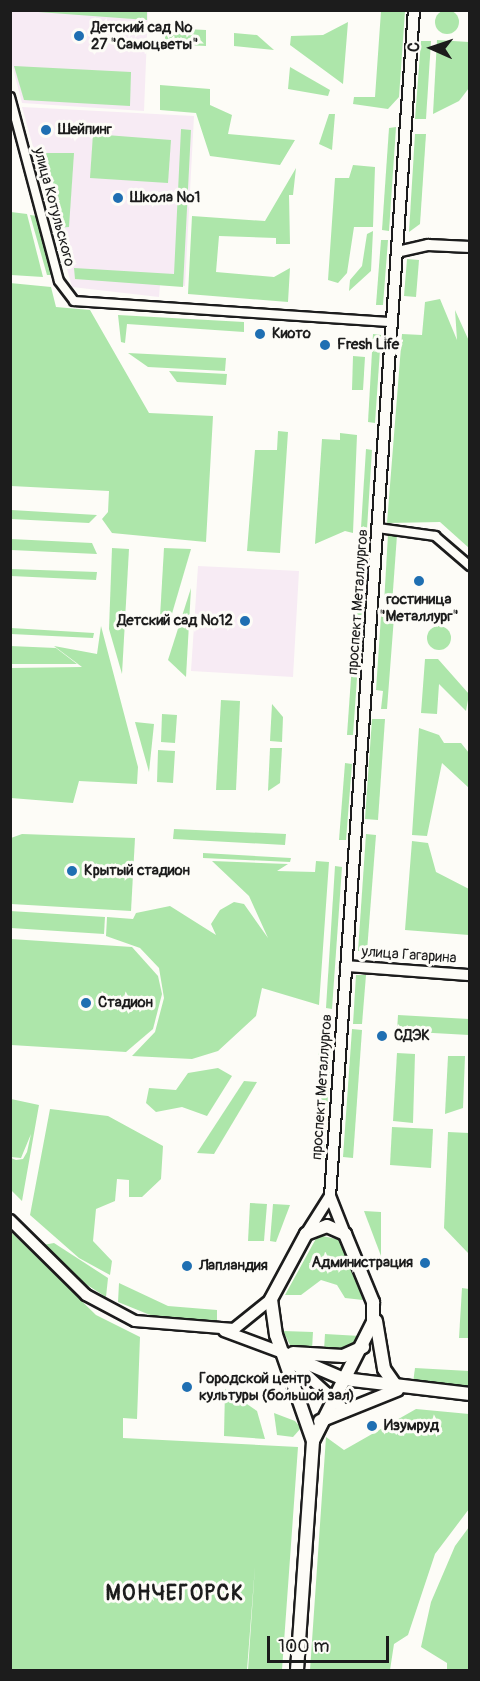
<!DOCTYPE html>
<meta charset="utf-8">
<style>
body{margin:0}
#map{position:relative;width:480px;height:1681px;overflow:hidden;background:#fdfcf7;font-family:Pangolin,sans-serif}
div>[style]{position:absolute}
.built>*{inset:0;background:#f7ebf4}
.green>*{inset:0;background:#ade6aa}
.round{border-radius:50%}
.roads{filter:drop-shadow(2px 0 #1c1c1c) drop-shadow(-2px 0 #1c1c1c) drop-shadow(0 2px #1c1c1c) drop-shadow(0 -2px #1c1c1c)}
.street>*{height:8px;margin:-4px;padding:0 4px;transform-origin:4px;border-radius:4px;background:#fdfcf7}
.secondary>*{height:10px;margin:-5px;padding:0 5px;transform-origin:5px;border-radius:5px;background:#fdfcf7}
.primary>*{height:12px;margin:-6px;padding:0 6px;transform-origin:6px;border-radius:6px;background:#fdfcf7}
.dots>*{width:16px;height:16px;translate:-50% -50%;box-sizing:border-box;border:3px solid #fdfcf7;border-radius:50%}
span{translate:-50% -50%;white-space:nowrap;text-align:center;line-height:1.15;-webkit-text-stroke:6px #fdfcf7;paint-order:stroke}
.poi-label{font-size:15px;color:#1c1c1c;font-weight:700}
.left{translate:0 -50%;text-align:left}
.right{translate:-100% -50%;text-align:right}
.street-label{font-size:15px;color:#1c1c1c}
.district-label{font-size:21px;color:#1c1c1c;font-weight:700;letter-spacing:1.5px}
.frame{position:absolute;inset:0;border:12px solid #1c1c1c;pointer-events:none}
.north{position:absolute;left:402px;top:18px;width:60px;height:60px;-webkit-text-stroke:4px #fdfcf7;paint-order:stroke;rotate:273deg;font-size:16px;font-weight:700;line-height:24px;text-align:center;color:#1c1c1c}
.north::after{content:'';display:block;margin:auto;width:21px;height:27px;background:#1c1c1c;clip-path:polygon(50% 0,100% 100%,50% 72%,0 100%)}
.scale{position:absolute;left:267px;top:1636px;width:122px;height:27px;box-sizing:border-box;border:3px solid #1c1c1c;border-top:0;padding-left:8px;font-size:18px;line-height:21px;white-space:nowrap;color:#1c1c1c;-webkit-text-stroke:4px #fdfcf7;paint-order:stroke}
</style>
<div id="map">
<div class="built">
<div style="clip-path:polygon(10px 11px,148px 11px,144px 111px,22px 103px,11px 61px)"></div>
<div style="clip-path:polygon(22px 107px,194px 116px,185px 286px,160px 285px,159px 297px,72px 287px)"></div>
<div style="clip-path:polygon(198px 566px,299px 571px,293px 677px,191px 671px)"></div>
</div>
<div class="green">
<div class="round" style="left:435px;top:10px;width:24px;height:24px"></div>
<div style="clip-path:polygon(11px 10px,147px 10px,147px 20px)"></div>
<div style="clip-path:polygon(381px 11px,405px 11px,399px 97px,388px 109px,353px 104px,354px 97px,375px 97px)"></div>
<div style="clip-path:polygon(348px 22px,343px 84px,290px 45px,291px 36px,323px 35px)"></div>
<div style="clip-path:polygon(165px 28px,206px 30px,206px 46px,165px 44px)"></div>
<div style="clip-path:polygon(234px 33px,257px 35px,274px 50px,234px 46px)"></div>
<div style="clip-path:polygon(437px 40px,469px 42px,469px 88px,459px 101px,433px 114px)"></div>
<div style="clip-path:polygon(421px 41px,431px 41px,426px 119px,415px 119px)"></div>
<div style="clip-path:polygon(14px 66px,131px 72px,130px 106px,24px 100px)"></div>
<div style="clip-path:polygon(290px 67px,330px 90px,328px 96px,288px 89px)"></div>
<div style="clip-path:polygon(160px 85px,210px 89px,210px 105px,232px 115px,228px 134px,295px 140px,280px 165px,210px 156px,196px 113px,160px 110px)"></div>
<div style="clip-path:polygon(329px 114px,335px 114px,332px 150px,319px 144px)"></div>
<div style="clip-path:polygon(396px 127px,389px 231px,382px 230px,389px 128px)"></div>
<div style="clip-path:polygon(181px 129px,191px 130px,183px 287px,75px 279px,74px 268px,174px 274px)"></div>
<div style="clip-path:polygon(93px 134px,171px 140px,168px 183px,90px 178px)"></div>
<div style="clip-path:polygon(415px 134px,426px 134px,420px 224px,409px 232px)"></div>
<div style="clip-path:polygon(35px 153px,74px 153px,69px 227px,55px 228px)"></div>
<div style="clip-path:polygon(353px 165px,375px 167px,373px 227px,354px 227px,347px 273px,338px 283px,328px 280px,335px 178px,349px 178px)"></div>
<div style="clip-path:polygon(296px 168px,293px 195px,289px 195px,290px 244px,276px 244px,276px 238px,219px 236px,216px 272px,274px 277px,290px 268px,288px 302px,188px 294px,192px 216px,265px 221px)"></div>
<div style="clip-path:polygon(11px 212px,27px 214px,43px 277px,11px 275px)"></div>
<div style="clip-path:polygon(30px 215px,38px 216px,53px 275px,47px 275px)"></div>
<div style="clip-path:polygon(373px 231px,371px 271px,349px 291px,350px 280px,362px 266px,367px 234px)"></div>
<div style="clip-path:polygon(381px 240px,388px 240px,383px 305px,376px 305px)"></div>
<div style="clip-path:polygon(407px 259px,419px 260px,416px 297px,404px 296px)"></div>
<div style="clip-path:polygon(10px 283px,51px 287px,56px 307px,90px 310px,149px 413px,213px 416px,206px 542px,112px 533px,102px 519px,108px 512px,109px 491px,11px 486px)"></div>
<div style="clip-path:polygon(440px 299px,457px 340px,455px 310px,469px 341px,469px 548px,440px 522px,387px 523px,402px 334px,422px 335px,425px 302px)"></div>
<div style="clip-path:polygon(118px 315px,244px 322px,244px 332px,127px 324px,125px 343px,121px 342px)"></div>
<div style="clip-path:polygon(373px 334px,381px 335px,375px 423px,368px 422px)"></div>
<div style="clip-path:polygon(128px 353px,226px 358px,225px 371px,148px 367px)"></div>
<div style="clip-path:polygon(353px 356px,365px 357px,363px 390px,352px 390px)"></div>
<div style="clip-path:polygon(169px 371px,227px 374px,226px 385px,177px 382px)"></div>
<div style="clip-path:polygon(278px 431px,288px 432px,280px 553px,247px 551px,255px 450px,277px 450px)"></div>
<div style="clip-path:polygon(340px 433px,357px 435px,353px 533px,345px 531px,315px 544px,322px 439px,340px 440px)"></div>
<div style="clip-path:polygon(366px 449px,372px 450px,367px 529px,361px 528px)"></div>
<div style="clip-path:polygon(11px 510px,97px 515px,89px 523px,11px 519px)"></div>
<div style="clip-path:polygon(388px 534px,397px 535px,392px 604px,384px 604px)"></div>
<div style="clip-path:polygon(11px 539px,92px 543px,97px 554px,11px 550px)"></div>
<div style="clip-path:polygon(112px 548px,129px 549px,122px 674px,109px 629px)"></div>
<div style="clip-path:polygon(164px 548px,191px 549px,171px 617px,160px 617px)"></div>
<div style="clip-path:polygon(360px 549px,366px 549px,353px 735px,347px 735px)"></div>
<div style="clip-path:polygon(11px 569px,97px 572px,96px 580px,11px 576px)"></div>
<div style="clip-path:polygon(191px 588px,186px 677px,168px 660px)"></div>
<div style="clip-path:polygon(381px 616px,394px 617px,387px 709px,381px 709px,383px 691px,376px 690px)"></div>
<div style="clip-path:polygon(101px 626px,138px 767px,137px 784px,79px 781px,73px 803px,11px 798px,11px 668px,82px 667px,54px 646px,97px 654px)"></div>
<div class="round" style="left:427px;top:626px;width:24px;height:24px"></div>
<div style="clip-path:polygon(11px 628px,94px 633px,93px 638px,11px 634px)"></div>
<div style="clip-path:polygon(10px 646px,56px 648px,77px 664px,11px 664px)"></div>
<div style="clip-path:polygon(425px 659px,438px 659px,469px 694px,466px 711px,439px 684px,437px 714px,421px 713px)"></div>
<div style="clip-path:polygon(221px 700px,240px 701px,236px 790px,216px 790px)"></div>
<div style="clip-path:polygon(272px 704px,283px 717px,282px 742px,270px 741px)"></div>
<div style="clip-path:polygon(162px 714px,177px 715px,175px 743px,161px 742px)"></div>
<div style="clip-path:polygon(372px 719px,385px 719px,378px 820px,365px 819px)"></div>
<div style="clip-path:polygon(135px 722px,154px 724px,149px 772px)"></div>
<div style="clip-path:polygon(419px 728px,439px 735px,444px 743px,461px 743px,469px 753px,469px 788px,442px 763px,427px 836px,412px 835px)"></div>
<div style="clip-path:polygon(270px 748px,282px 748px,280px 783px,268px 791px)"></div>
<div style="clip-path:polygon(158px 750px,175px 751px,173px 783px,157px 782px)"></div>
<div style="clip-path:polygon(345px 763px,352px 764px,346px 840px,339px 840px)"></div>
<div style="clip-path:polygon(174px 829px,286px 834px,285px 845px,173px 839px)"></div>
<div style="clip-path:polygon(22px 834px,135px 838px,131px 911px,11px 904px,11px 838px)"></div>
<div style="clip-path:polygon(366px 834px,376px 835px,367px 951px,358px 951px)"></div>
<div style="clip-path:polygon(412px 841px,428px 843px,436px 872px,469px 889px,469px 935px,405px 930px)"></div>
<div style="clip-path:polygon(203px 853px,291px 858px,290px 862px,203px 858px)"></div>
<div style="clip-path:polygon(212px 861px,288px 864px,277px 871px,315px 872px,316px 861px,329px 862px,319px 1005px,262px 988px,256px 1016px,218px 1051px,192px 1059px,132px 1056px,155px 1032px,164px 998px,159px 968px,140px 948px,106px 936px,107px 917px,133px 919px,136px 913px,170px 906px,216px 935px,211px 924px,220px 910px,234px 902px,244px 904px,268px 938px,249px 896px)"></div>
<div style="clip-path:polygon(335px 866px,342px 867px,332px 1009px,326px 1008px)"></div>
<div style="clip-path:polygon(10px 911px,105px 917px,104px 934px,11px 928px)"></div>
<div style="clip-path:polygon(11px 939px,132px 947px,158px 976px,162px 994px,153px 1029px,126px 1052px,11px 1045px)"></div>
<div style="clip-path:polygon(356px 975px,366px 975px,362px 1024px,353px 1024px)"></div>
<div style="clip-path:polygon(398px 1015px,469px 1019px,469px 1035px,397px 1031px)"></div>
<div style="clip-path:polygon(352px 1029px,362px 1030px,353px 1158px,343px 1157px)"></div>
<div style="clip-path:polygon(320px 1032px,332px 1032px,324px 1158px,312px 1157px)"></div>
<div style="clip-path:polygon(397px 1053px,415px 1054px,413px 1123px,393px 1121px)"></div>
<div style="clip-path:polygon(448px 1056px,465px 1056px,463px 1108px,445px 1114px)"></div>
<div style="clip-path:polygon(218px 1068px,232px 1076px,207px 1116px,182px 1107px,156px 1112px,146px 1103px,149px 1088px,176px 1090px,188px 1073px)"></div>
<div style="clip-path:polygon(244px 1081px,257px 1082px,214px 1154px,197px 1153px)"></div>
<div style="clip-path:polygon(11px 1099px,39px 1105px,22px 1201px,11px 1190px,11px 1158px,16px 1160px,23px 1159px,27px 1152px,31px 1134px,21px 1158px,11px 1157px)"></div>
<div style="clip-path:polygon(50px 1109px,108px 1116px,163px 1146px,161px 1179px,142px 1197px,129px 1197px,129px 1180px,117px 1179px,115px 1201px,96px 1209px,93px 1241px,112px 1261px,110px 1275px,79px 1258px,30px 1215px)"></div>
<div style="clip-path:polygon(392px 1127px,433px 1129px,431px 1168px,390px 1165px)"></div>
<div style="clip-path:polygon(448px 1132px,469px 1133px,469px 1254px,444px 1228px)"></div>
<div style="clip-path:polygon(250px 1203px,267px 1204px,264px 1241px,248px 1241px)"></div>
<div style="clip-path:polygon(273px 1204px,290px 1205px,276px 1242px,270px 1241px)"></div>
<div style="clip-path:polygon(364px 1211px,381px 1212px,381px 1256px)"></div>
<div style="clip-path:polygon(10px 1231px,96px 1315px,140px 1337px,137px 1419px,123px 1418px,123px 1438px,298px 1447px,282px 1670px,248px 1670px,255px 1566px,247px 1670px,11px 1670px)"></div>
<div style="clip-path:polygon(318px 1235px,341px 1240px,363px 1300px,345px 1298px,337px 1285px,321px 1280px,301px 1295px,285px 1295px)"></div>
<div style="clip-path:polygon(54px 1243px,108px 1278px,106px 1297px,73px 1276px,43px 1245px)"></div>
<div style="clip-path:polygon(119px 1283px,168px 1306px,217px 1310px,217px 1321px,160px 1319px,118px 1302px)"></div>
<div style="clip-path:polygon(462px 1288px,469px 1289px,469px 1338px,459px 1338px)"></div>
<div style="clip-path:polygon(283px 1331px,313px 1332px,312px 1349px,291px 1347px)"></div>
<div style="clip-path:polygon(325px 1334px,360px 1336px,348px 1351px,324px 1350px)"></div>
<div style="clip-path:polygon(415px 1368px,469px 1371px,469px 1386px,413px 1383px)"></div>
<div style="clip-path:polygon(225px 1389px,257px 1411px,265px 1439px,224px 1436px)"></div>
<div style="clip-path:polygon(416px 1409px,469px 1414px,469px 1509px,435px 1554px,408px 1635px,394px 1644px,390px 1670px,310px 1670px,326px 1437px,344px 1450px)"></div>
<div style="clip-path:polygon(274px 1413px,295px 1421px,301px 1428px,293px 1437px,277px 1435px)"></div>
<div style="clip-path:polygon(469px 1527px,469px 1670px,447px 1670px,447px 1663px,421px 1647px,431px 1602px,455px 1546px)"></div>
</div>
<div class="roads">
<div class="street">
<div style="left:10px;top:97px;width:190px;rotate:75.1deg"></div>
<div style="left:59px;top:281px;width:25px;rotate:53deg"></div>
<div style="left:74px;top:301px;width:319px;rotate:3.8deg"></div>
<div style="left:378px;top:528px;width:58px;rotate:8deg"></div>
<div style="left:435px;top:536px;width:46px;rotate:40.6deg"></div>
</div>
<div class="secondary">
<div style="left:397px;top:252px;width:32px;rotate:-13deg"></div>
<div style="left:428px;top:245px;width:42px;rotate:2.7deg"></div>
<div style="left:346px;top:966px;width:124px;rotate:4.2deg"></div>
<div style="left:10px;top:1220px;width:107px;rotate:44.6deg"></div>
<div style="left:86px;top:1295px;width:55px;rotate:28deg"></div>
<div style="left:135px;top:1321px;width:99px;rotate:4.6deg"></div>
<div style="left:234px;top:1329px;width:48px;rotate:-39deg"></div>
<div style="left:306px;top:1234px;width:45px;rotate:-57.7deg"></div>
<div style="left:345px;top:1234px;width:41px;rotate:-111.5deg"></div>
<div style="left:330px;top:1196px;width:1189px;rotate:-85.95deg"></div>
<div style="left:224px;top:1331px;width:63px;rotate:20.4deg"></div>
<div style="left:283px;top:1353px;width:84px;rotate:42.6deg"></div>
</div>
<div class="primary">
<div style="left:376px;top:1321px;width:49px;rotate:80.5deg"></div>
<div style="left:384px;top:1369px;width:24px;rotate:55deg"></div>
<div style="left:283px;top:1353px;width:66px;rotate:23.1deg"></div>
<div style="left:344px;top:1379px;width:127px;rotate:6.8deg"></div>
<div style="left:293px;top:1353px;width:50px;rotate:3.4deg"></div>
<div style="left:343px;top:1356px;width:22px;rotate:-24deg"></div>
<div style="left:320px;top:1421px;width:83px;rotate:-21.9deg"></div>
<div style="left:297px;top:1670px;width:230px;rotate:-86deg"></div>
<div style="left:313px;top:1441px;width:112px;rotate:-109.2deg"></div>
<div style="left:276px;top:1335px;width:36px;rotate:-98deg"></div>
<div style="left:271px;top:1299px;width:74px;rotate:-61.7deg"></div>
<div style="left:306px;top:1234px;width:22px;rotate:-21deg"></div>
<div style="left:327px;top:1226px;width:20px;rotate:24deg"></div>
<div style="left:345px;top:1234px;width:74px;rotate:67.6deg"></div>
<div style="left:373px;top:1302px;width:20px;rotate:90deg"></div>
<div style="left:373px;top:1322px;width:133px;rotate:116.8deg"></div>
</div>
</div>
<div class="dots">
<div style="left:79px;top:36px;background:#1f6fb2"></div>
<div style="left:46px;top:130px;background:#1f6fb2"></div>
<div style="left:118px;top:198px;background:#1f6fb2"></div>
<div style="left:260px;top:334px;background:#1f6fb2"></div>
<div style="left:325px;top:345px;background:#1f6fb2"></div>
<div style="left:419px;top:581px;background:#1f6fb2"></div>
<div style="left:245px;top:621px;background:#1f6fb2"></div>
<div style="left:72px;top:871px;background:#1f6fb2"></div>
<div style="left:86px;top:1003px;background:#1f6fb2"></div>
<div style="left:382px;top:1036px;background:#1f6fb2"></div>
<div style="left:425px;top:1263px;background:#1f6fb2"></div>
<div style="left:187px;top:1266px;background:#1f6fb2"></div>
<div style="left:187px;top:1387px;background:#1f6fb2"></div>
<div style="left:372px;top:1426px;background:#1f6fb2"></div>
</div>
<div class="poi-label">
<span class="left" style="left:91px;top:36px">Детский сад №<br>27 "Самоцветы"</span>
<span class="left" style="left:58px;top:130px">Шейпинг</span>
<span class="left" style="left:130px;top:198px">Школа №1</span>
<span class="left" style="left:272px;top:334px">Киото</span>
<span class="left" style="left:337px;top:345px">Fresh Life</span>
<span style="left:419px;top:608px">гостиница<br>"Металлург"</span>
<span class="right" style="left:233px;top:621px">Детский сад №12</span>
<span class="left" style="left:84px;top:871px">Крытый стадион</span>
<span class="left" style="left:98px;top:1003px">Стадион</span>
<span class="left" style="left:394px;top:1036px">СДЭК</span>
<span class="right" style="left:413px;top:1263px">Администрация</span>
<span class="left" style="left:199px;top:1266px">Лапландия</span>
<span class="left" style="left:199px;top:1387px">Городской центр<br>культуры (большой зал)</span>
<span class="left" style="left:384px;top:1426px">Изумруд</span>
</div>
<div class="street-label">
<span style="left:54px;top:207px;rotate:75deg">улица Котульского</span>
<span style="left:358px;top:602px;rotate:-86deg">проспект Металлургов</span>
<span style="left:409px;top:955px;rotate:4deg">улица Гагарина</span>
<span style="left:322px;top:1087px;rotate:-86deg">проспект Металлургов</span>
</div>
<div class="district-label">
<span style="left:175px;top:1594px">МОНЧЕГОРСК</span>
</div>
<div class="frame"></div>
<div class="north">С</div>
<div class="scale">100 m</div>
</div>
